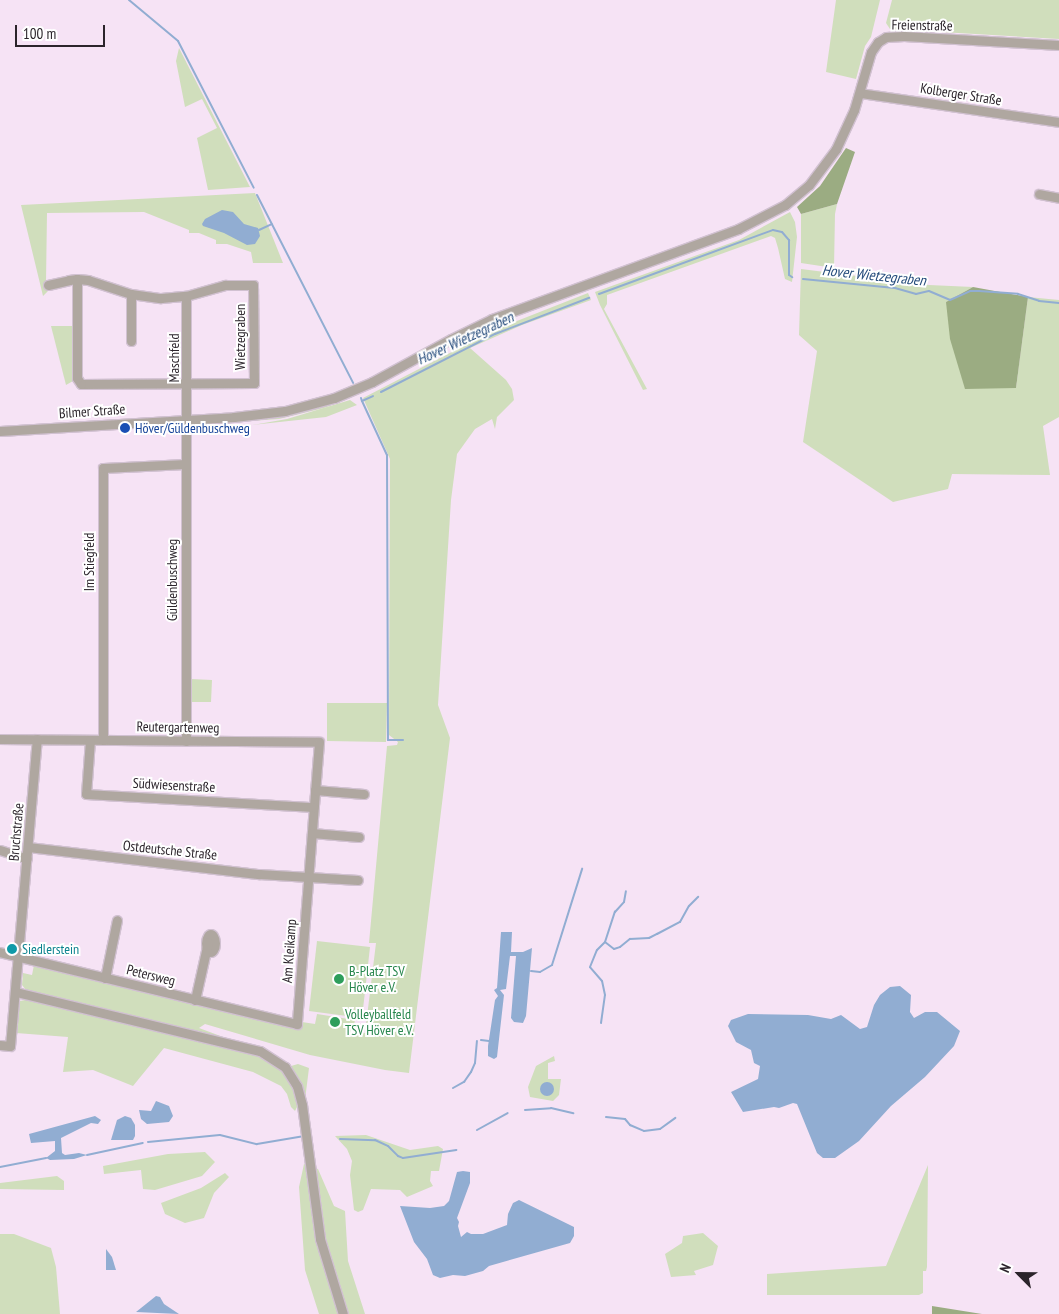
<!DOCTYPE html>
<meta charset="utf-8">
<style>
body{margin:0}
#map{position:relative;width:1059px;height:1314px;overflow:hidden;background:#f6e3f5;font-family:"PT Sans Narrow",sans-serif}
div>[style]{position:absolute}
.green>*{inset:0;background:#d0debc}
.forest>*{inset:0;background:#9bac82}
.water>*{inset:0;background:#91add2}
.round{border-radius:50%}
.stream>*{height:2px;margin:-1px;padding:0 1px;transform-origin:1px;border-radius:1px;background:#91add2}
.roads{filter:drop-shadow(1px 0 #d1c1d1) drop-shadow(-1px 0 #d1c1d1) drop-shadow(0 1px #d1c1d1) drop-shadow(0 -1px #d1c1d1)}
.minor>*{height:9px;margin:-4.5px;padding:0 4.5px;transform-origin:4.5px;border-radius:4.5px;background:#afa7a0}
.minor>.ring{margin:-4.5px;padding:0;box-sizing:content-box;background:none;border:9px solid #afa7a0;border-radius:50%}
.dots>*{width:14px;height:14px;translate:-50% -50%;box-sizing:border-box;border:2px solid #fff;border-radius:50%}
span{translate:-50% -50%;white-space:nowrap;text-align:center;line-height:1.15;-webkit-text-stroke:4px #fff;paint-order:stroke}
.street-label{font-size:14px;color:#2b242b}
.transit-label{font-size:14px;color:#164399}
.left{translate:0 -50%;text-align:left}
.culture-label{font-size:14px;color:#0d838f}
.leisure-label{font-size:14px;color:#27864d}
.water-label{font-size:15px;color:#264c7c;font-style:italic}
.north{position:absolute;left:994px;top:1249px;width:50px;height:50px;-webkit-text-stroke:4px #fff;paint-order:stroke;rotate:293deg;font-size:14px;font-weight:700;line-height:20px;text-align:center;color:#2b242b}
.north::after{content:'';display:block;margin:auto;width:18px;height:22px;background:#2b242b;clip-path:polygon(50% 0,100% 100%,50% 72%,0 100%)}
.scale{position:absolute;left:15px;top:25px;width:90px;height:22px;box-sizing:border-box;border:2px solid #2b242b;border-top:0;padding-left:6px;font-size:15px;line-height:18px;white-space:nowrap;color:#2b242b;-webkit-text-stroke:4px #fff;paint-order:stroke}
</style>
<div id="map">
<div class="green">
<div style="clip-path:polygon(836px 0,880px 0,871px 37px,865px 46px,856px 79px,826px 72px)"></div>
<div style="clip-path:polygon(892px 0,1059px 0,1059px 39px,890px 29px,886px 23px)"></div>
<div style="clip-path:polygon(179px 48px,250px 187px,208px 190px,197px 138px,217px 128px,202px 99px,185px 107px,176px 61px)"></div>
<div style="clip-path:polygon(255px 193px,283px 263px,253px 263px,251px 252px,227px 244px,216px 244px,216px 240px,199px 233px,189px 233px,189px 230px,144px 212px,47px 213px,46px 283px,48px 291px,43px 296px,21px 205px)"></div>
<div style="clip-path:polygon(837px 204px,835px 214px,834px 268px,801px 263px,801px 214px)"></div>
<div style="clip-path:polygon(790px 212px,795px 222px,797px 237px,792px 282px,785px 279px,778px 248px,775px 238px,771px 236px,607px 295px,607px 304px,604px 309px,647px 389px,643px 390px,600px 305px,595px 292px,739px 240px)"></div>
<div style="clip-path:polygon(801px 269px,929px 285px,973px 287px,946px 302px,1016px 388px,1028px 297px,1059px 300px,1059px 417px,1043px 426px,1050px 475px,952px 474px,948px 489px,893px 502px,803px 442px,817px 351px,799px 335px)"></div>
<div style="clip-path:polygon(588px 293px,591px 300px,522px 325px,470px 348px,506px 380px,512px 389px,514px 400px,497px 417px,495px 429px,492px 419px,475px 429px,457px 454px,451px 500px,438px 705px,450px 738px,409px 1073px,385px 1070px,310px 1055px,205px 1024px,199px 1028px,282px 1059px,292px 1080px,298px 1105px,295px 1111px,291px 1107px,287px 1094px,281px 1086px,253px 1072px,164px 1048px,133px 1086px,93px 1070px,63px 1072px,68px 1037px,16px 1033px,20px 1001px,25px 1000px,26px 990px,22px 985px,23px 973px,32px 975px,34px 965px,301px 1029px,302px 1022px,315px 1024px,317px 1014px,355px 1020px,353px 1031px,365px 1033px,376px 943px,369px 943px,387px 746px,397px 745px,398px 742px,389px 735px,390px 459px,363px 398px,494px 330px)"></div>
<div style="clip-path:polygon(51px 326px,73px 326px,73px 381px,66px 385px)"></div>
<div style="clip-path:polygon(348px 396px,350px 398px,324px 408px,279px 419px,191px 425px)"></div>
<div style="clip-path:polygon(350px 400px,357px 405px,326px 417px,252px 425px,287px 419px)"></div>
<div style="clip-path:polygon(191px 679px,212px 680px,211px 702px,191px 702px)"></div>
<div style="clip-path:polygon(327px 703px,387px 703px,386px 742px,327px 741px)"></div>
<div style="clip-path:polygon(317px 941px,370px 947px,362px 1018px,309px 1011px)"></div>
<div style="clip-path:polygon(554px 1056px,555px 1061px,548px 1063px,548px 1079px,561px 1079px,559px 1095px,553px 1101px,530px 1097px,528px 1087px,536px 1066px)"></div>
<div style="clip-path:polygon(298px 1064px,309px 1068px,304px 1108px,303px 1090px,291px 1066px)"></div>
<div style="clip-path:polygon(366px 1135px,410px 1150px,438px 1146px,443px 1149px,439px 1171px,431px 1171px,430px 1181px,433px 1186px,407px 1197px,400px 1190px,371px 1189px,363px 1210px,358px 1212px,354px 1210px,350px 1175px,352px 1161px,347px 1149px,335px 1136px)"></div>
<div style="clip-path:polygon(205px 1152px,215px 1162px,202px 1176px,155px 1190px,143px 1189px,141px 1170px,104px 1174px,103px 1166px,168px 1154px)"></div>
<div style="clip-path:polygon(304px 1164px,318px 1169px,334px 1206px,345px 1211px,348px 1261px,365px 1314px,319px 1314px,305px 1270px,299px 1187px)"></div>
<div style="clip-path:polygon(928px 1165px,927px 1267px,926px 1271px,923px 1271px,923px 1293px,919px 1295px,767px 1295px,767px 1274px,886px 1266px)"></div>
<div style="clip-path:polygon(225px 1173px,229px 1177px,214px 1193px,204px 1218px,185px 1223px,165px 1214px,161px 1203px,201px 1188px)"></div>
<div style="clip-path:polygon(57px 1176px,64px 1181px,64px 1190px,0 1189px,0 1183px)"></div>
<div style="clip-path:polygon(703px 1233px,718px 1246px,713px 1265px,694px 1271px,696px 1275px,671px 1277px,665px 1254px,682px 1243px,683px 1236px)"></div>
<div style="clip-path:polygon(0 1234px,14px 1234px,51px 1248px,56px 1267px,60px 1314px,0 1314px)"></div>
</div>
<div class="forest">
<div style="clip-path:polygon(846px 148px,855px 152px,837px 204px,801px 214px,797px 207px,820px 186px)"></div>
<div style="clip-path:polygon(973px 287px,1028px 297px,1016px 388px,965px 389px,950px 339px,946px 302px)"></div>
<div style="clip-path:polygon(932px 1306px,982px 1314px,932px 1314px)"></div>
</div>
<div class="water">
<div style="clip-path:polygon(222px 210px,233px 212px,244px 224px,258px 228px,260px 236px,255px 244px,247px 245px,224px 233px,203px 226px,202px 224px,205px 219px)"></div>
<div style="clip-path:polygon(501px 932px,512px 932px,511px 952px,523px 952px,532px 948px,526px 1016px,523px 1023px,514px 1022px,511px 1018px,516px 956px,510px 956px,506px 989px,500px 990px,504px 995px,497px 1057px,494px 1059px,488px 1056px,488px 1046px,495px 1000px,498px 996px,494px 990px,497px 988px)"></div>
<div style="clip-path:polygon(900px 986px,911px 995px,910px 1012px,914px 1018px,925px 1012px,937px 1012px,960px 1031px,954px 1046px,925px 1077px,891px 1106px,859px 1141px,835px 1158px,823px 1158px,817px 1153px,797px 1104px,793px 1103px,779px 1108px,774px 1107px,743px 1112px,731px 1092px,758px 1079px,760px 1066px,754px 1063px,751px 1050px,736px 1042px,728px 1026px,731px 1020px,748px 1014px,808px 1015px,831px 1019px,841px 1015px,860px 1029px,867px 1027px,874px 1005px,880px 995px,890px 987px)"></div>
<div class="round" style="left:540px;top:1082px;width:14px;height:14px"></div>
<div style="clip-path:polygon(156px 1101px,169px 1106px,173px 1116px,169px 1122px,147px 1124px,141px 1119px,139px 1110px,151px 1111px)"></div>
<div style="clip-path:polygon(95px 1116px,101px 1120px,98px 1124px,91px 1123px,61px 1138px,62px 1153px,65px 1155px,79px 1153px,87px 1155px,74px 1159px,50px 1160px,46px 1158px,55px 1151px,55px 1141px,31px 1143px,29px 1134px)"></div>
<div style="clip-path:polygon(125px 1116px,131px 1118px,135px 1125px,135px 1136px,133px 1140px,111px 1140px,117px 1120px)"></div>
<div style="clip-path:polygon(463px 1171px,470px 1172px,470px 1183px,457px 1218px,459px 1222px,458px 1226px,461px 1237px,467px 1232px,471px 1234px,483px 1234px,507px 1225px,508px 1214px,513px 1203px,519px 1200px,574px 1227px,574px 1236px,570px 1243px,489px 1266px,483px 1271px,465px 1276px,453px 1275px,440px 1278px,433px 1275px,427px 1259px,414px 1242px,400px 1206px,430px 1208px,444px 1206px,449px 1201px,457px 1172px)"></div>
<div style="clip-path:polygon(106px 1249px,112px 1257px,116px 1270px,106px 1270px)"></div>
<div style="clip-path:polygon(156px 1296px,160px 1297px,164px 1304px,179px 1314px,136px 1312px)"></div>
</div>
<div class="stream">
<div style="left:129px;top:0;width:64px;rotate:39.9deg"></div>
<div style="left:178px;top:41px;width:165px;rotate:62.7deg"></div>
<div style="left:257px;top:195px;width:211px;rotate:62.9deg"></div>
<div style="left:259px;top:230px;width:14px;rotate:-25deg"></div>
<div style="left:803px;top:279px;width:92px;rotate:5.6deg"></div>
<div style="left:895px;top:288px;width:22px;rotate:16deg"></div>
<div style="left:916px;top:294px;width:13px;rotate:-13deg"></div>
<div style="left:929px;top:291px;width:23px;rotate:23deg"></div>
<div style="left:950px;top:300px;width:22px;rotate:-24deg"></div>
<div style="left:970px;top:291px;width:9px"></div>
<div style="left:979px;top:291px;width:39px;rotate:4deg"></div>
<div style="left:1018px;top:294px;width:22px;rotate:18deg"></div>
<div style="left:1039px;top:301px;width:20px;rotate:6deg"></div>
<div style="left:599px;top:294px;width:185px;rotate:-20.2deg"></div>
<div style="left:773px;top:230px;width:9px;rotate:13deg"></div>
<div style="left:782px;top:232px;width:11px;rotate:49deg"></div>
<div style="left:789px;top:240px;width:35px;rotate:90deg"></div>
<div style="left:789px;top:275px;width:4px;rotate:34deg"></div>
<div style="left:381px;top:392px;width:128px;rotate:-27deg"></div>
<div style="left:495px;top:334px;width:101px;rotate:-21deg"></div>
<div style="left:361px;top:398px;width:3px;rotate:72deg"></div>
<div style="left:362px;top:401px;width:12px;rotate:-24deg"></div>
<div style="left:362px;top:401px;width:60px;rotate:65.2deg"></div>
<div style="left:387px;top:455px;width:285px;rotate:89.8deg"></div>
<div style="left:388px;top:740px;width:15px"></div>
<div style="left:605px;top:942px;width:11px;rotate:38deg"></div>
<div style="left:614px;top:949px;width:6px;rotate:-18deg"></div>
<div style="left:620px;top:947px;width:13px;rotate:-39deg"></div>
<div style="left:630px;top:939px;width:19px;rotate:-3deg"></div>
<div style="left:649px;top:938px;width:9px;rotate:-27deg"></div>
<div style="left:657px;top:934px;width:26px;rotate:-28deg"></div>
<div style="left:680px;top:922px;width:18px;rotate:-61deg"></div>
<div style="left:689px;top:906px;width:13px;rotate:-45deg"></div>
<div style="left:531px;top:971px;width:9px;rotate:6deg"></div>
<div style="left:540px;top:972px;width:14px;rotate:-30deg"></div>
<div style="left:552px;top:965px;width:101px;rotate:-72.6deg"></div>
<div style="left:601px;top:1023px;width:28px;rotate:-82deg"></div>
<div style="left:605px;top:995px;width:14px;rotate:-102deg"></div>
<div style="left:602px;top:981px;width:18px;rotate:-131deg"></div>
<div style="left:590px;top:967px;width:18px;rotate:-68deg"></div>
<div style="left:597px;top:950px;width:11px;rotate:-45deg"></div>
<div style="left:605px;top:942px;width:32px;rotate:-72deg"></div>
<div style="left:615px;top:912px;width:13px;rotate:-48deg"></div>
<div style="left:624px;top:902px;width:11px;rotate:-80deg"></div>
<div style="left:481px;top:1040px;width:8px;rotate:7deg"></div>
<div style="left:453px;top:1088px;width:13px;rotate:-29deg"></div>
<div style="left:464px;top:1082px;width:12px;rotate:-55deg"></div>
<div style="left:471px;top:1072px;width:10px;rotate:-66deg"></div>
<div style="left:475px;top:1063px;width:22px;rotate:-85deg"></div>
<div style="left:525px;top:1110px;width:26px;rotate:-4deg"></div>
<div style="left:551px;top:1108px;width:23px;rotate:13deg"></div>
<div style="left:606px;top:1117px;width:19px;rotate:6deg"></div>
<div style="left:625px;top:1119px;width:8px;rotate:50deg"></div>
<div style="left:630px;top:1125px;width:15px;rotate:23deg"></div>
<div style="left:644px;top:1131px;width:16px;rotate:-7deg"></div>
<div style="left:660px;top:1129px;width:19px;rotate:-36deg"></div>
<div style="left:477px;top:1130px;width:35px;rotate:-29deg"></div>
<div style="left:340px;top:1139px;width:35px;rotate:2deg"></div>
<div style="left:375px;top:1140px;width:14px;rotate:25deg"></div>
<div style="left:388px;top:1146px;width:14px;rotate:45deg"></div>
<div style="left:398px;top:1156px;width:5px;rotate:22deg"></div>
<div style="left:403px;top:1158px;width:54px;rotate:-8.6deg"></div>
<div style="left:148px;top:1142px;width:72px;rotate:-5.6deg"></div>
<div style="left:220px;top:1135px;width:38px;rotate:14deg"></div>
<div style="left:257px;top:1144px;width:48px;rotate:-9.7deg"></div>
<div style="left:87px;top:1155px;width:57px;rotate:-12.1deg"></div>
<div style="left:0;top:1167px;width:47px;rotate:-11.1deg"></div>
</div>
<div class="roads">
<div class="minor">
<div style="left:860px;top:93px;width:201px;rotate:8.3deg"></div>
<div style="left:1039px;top:194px;width:20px;rotate:11deg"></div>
<div style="left:48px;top:285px;width:22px;rotate:-13deg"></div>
<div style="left:69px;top:280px;width:8px;rotate:-7deg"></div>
<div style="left:77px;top:279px;width:11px;rotate:5deg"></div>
<div style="left:88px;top:280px;width:45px;rotate:18deg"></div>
<div style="left:131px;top:294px;width:30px;rotate:8deg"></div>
<div style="left:161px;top:298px;width:25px;rotate:-5deg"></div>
<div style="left:186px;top:296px;width:41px;rotate:-15.8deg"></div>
<div style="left:225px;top:285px;width:28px"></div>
<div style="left:253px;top:285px;width:98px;rotate:89.4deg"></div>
<div style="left:254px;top:383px;width:173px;rotate:179.7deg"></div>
<div style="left:81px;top:384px;width:7px;rotate:-124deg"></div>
<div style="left:77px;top:378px;width:99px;rotate:-90deg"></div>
<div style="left:131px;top:341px;width:47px;rotate:-90deg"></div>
<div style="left:0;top:431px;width:234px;rotate:-3.4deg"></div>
<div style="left:234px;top:417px;width:51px;rotate:-6.7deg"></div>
<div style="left:285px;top:411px;width:51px;rotate:-14.9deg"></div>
<div style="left:334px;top:398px;width:41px;rotate:-22.8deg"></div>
<div style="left:372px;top:382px;width:90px;rotate:-28.6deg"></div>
<div style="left:451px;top:339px;width:46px;rotate:-26deg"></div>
<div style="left:492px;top:319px;width:262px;rotate:-20.1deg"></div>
<div style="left:738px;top:229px;width:53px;rotate:-27.1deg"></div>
<div style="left:785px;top:205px;width:31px;rotate:-40deg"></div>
<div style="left:809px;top:185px;width:45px;rotate:-53.1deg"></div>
<div style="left:836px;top:149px;width:43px;rotate:-65.2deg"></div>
<div style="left:854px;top:110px;width:60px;rotate:-73.7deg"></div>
<div style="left:871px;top:52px;width:12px;rotate:-55deg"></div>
<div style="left:878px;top:42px;width:9px;rotate:-32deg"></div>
<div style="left:886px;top:37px;width:18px;rotate:-3deg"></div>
<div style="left:904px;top:36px;width:155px;rotate:3.3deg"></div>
<div style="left:0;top:739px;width:319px;rotate:0.5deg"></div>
<div style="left:319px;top:742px;width:283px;rotate:94.5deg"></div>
<div style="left:297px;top:1024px;width:306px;rotate:-166.4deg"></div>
<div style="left:90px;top:740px;width:54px;rotate:94.2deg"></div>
<div style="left:86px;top:794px;width:228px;rotate:3.3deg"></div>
<div style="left:103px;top:740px;width:272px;rotate:-90deg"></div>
<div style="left:103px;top:468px;width:83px;rotate:-2.8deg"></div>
<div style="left:186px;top:741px;width:445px;rotate:-90deg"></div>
<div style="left:315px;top:790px;width:49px;rotate:4.7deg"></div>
<div style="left:312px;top:833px;width:47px;rotate:4.9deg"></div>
<div style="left:28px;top:847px;width:233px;rotate:6.7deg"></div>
<div style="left:259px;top:874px;width:99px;rotate:3.5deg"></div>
<div style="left:0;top:850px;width:28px;rotate:18deg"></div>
<div class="ring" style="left:206px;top:934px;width:-1px;height:-1px"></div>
<div style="left:105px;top:978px;width:59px;rotate:-78.3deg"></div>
<div style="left:16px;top:992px;width:251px;rotate:13.6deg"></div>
<div style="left:260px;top:1051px;width:30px;rotate:33deg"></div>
<div style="left:285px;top:1067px;width:22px;rotate:58deg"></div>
<div style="left:297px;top:1086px;width:20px;rotate:75deg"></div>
<div style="left:302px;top:1105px;width:135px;rotate:82.3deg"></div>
<div style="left:320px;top:1239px;width:78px;rotate:73deg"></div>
<div style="left:195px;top:1000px;width:59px;rotate:-77.4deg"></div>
<div style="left:0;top:1045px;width:10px;rotate:6deg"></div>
<div style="left:10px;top:1046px;width:308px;rotate:-85deg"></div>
</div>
</div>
<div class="dots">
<div style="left:125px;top:428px;background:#1a4fb4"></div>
<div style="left:12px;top:949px;background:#0f9aa8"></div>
<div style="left:339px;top:979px;background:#2e9e5b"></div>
<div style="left:335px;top:1022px;background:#2e9e5b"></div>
</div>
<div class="street-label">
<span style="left:922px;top:25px;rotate:1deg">Freienstraße</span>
<span style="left:961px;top:94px;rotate:9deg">Kolberger Straße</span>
<span style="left:240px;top:337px;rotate:-90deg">Wietzegraben</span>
<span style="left:174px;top:358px;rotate:-90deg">Maschfeld</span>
<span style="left:92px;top:411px;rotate:-4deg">Bilmer Straße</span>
<span style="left:89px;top:562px;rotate:-90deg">Im Stiegfeld</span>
<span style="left:172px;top:580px;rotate:-90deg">Güldenbuschweg</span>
<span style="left:178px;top:727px;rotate:1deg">Reutergartenweg</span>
<span style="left:174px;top:785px;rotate:3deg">Südwiesenstraße</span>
<span style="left:16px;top:832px;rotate:-85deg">Bruchstraße</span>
<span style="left:170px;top:850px;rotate:6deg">Ostdeutsche Straße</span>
<span style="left:289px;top:951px;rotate:-86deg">Am Kleikamp</span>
<span style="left:151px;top:975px;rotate:14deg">Petersweg</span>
</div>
<div class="transit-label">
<span class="left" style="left:135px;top:428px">Höver/Güldenbuschweg</span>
</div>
<div class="culture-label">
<span class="left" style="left:22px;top:949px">Siedlerstein</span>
</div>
<div class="leisure-label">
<span class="left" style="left:349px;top:979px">B-Platz TSV<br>Höver e.V.</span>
<span class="left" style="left:345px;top:1022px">Volleyballfeld<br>TSV Höver e.V.</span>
</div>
<div class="water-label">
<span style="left:874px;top:275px;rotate:6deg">Hover Wietzegraben</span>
<span style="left:465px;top:338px;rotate:-25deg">Hover Wietzegraben</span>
</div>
<div class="north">N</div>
<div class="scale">100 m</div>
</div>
